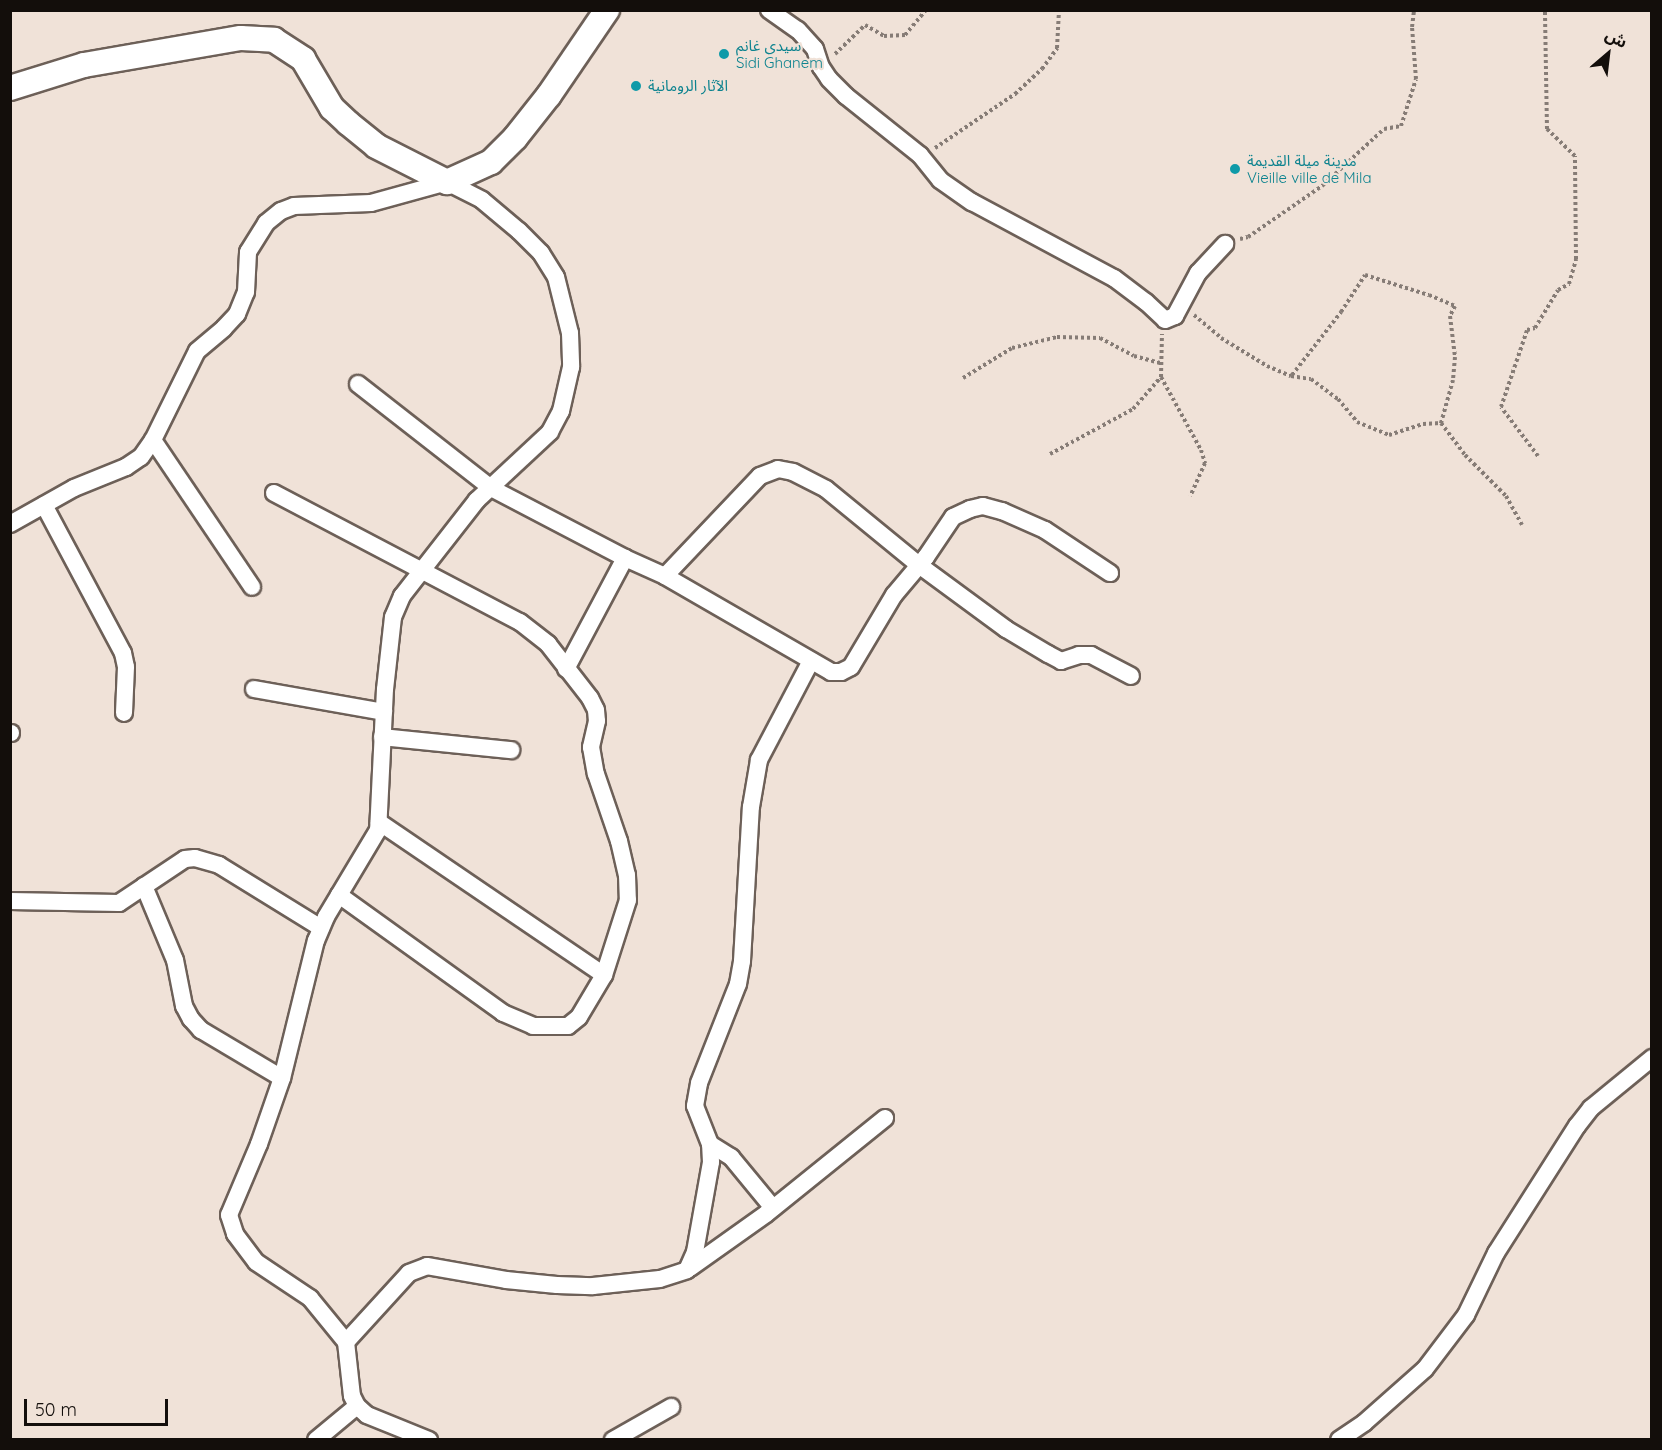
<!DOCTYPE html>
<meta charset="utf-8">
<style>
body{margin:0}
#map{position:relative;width:1662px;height:1450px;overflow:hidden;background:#f0e2d8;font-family:Quicksand,"Noto Sans Arabic",sans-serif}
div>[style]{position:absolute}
.path>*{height:4px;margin-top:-2px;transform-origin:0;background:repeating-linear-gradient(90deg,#867c76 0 3px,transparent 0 6px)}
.roads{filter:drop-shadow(2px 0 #6d6058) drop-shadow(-2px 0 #6d6058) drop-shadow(0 2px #6d6058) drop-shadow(0 -2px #6d6058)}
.street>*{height:16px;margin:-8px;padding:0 8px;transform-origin:8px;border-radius:8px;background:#fff}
.secondary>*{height:24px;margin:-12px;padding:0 12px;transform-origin:12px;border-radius:12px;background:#fff}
.dots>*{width:16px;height:16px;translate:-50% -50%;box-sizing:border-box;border:3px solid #f0e2d8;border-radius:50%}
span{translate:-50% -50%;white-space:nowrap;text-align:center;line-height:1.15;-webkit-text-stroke:4.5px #f0e2d8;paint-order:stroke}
.culture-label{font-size:15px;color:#0d838f}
.left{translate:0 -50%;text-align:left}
.frame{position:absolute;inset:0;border:12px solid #130e0b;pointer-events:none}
.north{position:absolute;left:1578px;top:24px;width:60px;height:60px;-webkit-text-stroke:4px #f0e2d8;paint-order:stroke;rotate:28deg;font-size:16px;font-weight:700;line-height:24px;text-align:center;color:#130e0b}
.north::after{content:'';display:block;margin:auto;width:21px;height:27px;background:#130e0b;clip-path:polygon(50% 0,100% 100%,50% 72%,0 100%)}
.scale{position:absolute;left:24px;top:1399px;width:144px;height:27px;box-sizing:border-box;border:3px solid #130e0b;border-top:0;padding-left:8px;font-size:18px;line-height:21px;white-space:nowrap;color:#130e0b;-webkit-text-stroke:4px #f0e2d8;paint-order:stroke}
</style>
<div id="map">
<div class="path">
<div style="left:835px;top:54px;width:42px;rotate:-44deg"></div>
<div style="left:865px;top:25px;width:22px;rotate:30deg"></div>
<div style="left:884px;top:36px;width:21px;rotate:-3deg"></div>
<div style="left:905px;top:35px;width:33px;rotate:-50deg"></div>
<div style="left:935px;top:148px;width:97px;rotate:-34deg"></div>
<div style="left:1015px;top:94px;width:37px;rotate:-43deg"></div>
<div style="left:1042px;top:69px;width:26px;rotate:-54deg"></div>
<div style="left:1057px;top:48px;width:38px;rotate:-87deg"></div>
<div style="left:1240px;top:239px;width:8px;rotate:-14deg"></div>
<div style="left:1248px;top:237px;width:90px;rotate:-34.6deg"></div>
<div style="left:1322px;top:186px;width:84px;rotate:-42.6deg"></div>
<div style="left:1384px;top:129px;width:17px;rotate:-10deg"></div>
<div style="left:1401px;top:126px;width:49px;rotate:-72.3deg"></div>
<div style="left:1416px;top:79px;width:52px;rotate:-94.4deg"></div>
<div style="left:1412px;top:27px;width:17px;rotate:-83deg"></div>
<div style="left:1194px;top:315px;width:35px;rotate:40deg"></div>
<div style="left:1221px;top:338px;width:54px;rotate:31.3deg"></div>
<div style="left:1267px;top:366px;width:26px;rotate:23deg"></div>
<div style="left:1291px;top:376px;width:20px;rotate:9deg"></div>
<div style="left:1311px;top:379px;width:34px;rotate:37deg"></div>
<div style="left:1338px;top:399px;width:30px;rotate:50deg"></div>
<div style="left:1357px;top:422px;width:35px;rotate:22deg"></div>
<div style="left:1389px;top:435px;width:36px;rotate:-18deg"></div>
<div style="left:1423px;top:424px;width:18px;rotate:-3deg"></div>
<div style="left:1441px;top:423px;width:40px;rotate:53deg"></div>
<div style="left:1465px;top:455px;width:58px;rotate:45deg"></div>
<div style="left:1506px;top:496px;width:33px;rotate:61deg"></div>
<div style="left:1292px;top:375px;width:80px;rotate:-52.1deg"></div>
<div style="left:1341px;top:312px;width:44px;rotate:-57deg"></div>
<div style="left:1365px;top:275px;width:67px;rotate:17.4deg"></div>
<div style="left:1429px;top:295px;width:28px;rotate:23deg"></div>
<div style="left:1455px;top:306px;width:11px;rotate:117deg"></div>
<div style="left:1450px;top:316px;width:41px;rotate:83deg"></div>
<div style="left:1455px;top:357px;width:23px;rotate:95deg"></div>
<div style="left:1453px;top:380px;width:45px;rotate:105.6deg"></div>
<div style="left:1161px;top:377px;width:83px;rotate:61.3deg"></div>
<div style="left:1201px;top:450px;width:14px;rotate:73deg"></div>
<div style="left:1205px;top:463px;width:36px;rotate:114deg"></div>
<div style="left:963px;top:378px;width:57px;rotate:-31.5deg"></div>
<div style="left:1012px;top:348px;width:46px;rotate:-13.7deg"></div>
<div style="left:1057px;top:337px;width:43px;rotate:1.3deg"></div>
<div style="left:1100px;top:338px;width:38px;rotate:28deg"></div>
<div style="left:1134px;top:356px;width:28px;rotate:15deg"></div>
<div style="left:1050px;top:454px;width:94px;rotate:-28.5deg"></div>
<div style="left:1133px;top:409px;width:43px;rotate:-48.8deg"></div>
<div style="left:1161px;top:377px;width:43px;rotate:-88.7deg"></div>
<div style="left:1538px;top:456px;width:61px;rotate:-127.1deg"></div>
<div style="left:1501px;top:407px;width:81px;rotate:-71.3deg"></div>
<div style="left:1527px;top:330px;width:8px;rotate:-14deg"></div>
<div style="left:1535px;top:328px;width:44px;rotate:-58.8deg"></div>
<div style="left:1558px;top:290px;width:13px;rotate:-29deg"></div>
<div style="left:1569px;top:284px;width:26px;rotate:-74deg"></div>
<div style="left:1576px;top:259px;width:103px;rotate:-90.6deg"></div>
<div style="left:1575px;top:156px;width:39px;rotate:-136deg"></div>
<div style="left:1547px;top:129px;width:119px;rotate:-91deg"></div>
</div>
<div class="roads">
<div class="street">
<div style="left:769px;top:10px;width:35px;rotate:35deg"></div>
<div style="left:798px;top:30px;width:25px;rotate:48deg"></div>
<div style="left:815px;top:49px;width:19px;rotate:72deg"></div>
<div style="left:821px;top:67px;width:14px;rotate:56deg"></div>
<div style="left:829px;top:79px;width:24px;rotate:45deg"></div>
<div style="left:846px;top:96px;width:95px;rotate:38.6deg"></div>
<div style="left:920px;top:155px;width:32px;rotate:51deg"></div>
<div style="left:940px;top:180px;width:39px;rotate:35deg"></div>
<div style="left:972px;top:202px;width:161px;rotate:28.2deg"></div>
<div style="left:1114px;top:278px;width:40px;rotate:37deg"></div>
<div style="left:1146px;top:302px;width:26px;rotate:43deg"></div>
<div style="left:1165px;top:320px;width:11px;rotate:-22deg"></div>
<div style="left:1175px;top:316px;width:49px;rotate:-61.9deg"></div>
<div style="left:1198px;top:273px;width:40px;rotate:-47deg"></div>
<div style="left:358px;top:384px;width:169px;rotate:38deg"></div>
<div style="left:491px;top:488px;width:151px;rotate:27.6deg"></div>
<div style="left:625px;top:558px;width:44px;rotate:24.2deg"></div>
<div style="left:665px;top:576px;width:192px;rotate:30deg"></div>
<div style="left:831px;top:672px;width:10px"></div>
<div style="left:841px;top:672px;width:11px;rotate:-27deg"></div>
<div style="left:851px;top:667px;width:84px;rotate:-59.2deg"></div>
<div style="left:894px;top:595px;width:50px;rotate:-49.9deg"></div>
<div style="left:926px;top:557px;width:48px;rotate:-56deg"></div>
<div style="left:953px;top:517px;width:19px;rotate:-25deg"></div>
<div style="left:970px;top:509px;width:13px;rotate:-13deg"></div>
<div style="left:983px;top:506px;width:20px;rotate:15deg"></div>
<div style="left:1002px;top:511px;width:47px;rotate:23.8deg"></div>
<div style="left:1045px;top:530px;width:78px;rotate:33.5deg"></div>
<div style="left:153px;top:440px;width:177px;rotate:56deg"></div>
<div style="left:274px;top:493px;width:278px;rotate:27.7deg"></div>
<div style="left:520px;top:622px;width:36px;rotate:38deg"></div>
<div style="left:548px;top:644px;width:68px;rotate:52.1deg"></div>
<div style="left:590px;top:698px;width:13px;rotate:63deg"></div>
<div style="left:596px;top:710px;width:11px;rotate:85deg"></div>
<div style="left:597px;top:721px;width:27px;rotate:103deg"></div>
<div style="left:591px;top:747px;width:27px;rotate:80deg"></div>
<div style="left:596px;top:774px;width:71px;rotate:71.1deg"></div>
<div style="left:619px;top:841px;width:35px;rotate:77deg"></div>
<div style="left:627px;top:875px;width:25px;rotate:88deg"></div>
<div style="left:628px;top:900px;width:79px;rotate:107.7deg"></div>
<div style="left:604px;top:975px;width:272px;rotate:-145.8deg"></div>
<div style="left:44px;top:505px;width:168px;rotate:61.9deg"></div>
<div style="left:123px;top:653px;width:14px;rotate:78deg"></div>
<div style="left:126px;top:667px;width:46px;rotate:92.5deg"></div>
<div style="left:10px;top:524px;width:73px;rotate:-29.4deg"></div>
<div style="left:74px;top:488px;width:56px;rotate:-22deg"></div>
<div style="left:126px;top:467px;width:18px;rotate:-34deg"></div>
<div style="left:141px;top:457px;width:21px;rotate:-55deg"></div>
<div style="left:153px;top:440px;width:99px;rotate:-63.7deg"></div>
<div style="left:197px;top:351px;width:35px;rotate:-40deg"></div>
<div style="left:224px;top:328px;width:19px;rotate:-47deg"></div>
<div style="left:237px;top:314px;width:24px;rotate:-68deg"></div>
<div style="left:246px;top:292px;width:40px;rotate:-87.1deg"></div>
<div style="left:248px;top:252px;width:34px;rotate:-58deg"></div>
<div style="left:266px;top:223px;width:19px;rotate:-39deg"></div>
<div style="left:281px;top:211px;width:14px;rotate:-21deg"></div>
<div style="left:294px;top:206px;width:77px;rotate:-2.2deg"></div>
<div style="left:371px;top:203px;width:79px;rotate:-15.4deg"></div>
<div style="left:447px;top:182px;width:39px;rotate:27deg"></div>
<div style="left:482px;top:200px;width:48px;rotate:40deg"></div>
<div style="left:519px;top:231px;width:31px;rotate:45deg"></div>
<div style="left:541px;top:253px;width:28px;rotate:58deg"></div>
<div style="left:556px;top:277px;width:58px;rotate:76deg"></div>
<div style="left:570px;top:333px;width:34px;rotate:88deg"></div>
<div style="left:571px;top:367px;width:45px;rotate:102.8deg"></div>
<div style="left:561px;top:411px;width:24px;rotate:118deg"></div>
<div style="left:550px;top:432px;width:100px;rotate:137deg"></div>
<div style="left:477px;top:500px;width:122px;rotate:128deg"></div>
<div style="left:402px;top:596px;width:23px;rotate:113deg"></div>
<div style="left:393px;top:617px;width:72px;rotate:96.3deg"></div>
<div style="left:385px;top:689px;width:141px;rotate:92.8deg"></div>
<div style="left:378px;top:830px;width:101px;rotate:120.9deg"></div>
<div style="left:326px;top:917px;width:25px;rotate:113deg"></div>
<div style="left:316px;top:940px;width:142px;rotate:103.8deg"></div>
<div style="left:282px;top:1078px;width:70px;rotate:109.2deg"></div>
<div style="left:259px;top:1144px;width:77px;rotate:112.9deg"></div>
<div style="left:229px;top:1215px;width:20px;rotate:72deg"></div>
<div style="left:235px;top:1234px;width:35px;rotate:53deg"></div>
<div style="left:256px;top:1262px;width:65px;rotate:33.7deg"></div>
<div style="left:310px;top:1298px;width:57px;rotate:50.7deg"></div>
<div style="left:346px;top:1342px;width:54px;rotate:83.7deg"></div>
<div style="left:352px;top:1396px;width:11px;rotate:63deg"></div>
<div style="left:357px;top:1406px;width:13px;rotate:42deg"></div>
<div style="left:367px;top:1415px;width:67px;rotate:22deg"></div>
<div style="left:665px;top:576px;width:138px;rotate:-46.5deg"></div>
<div style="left:760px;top:476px;width:19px;rotate:-21deg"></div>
<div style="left:778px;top:469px;width:15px;rotate:11deg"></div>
<div style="left:793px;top:472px;width:37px;rotate:27deg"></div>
<div style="left:826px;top:489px;width:120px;rotate:39.3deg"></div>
<div style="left:919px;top:565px;width:108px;rotate:36.3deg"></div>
<div style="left:1006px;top:629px;width:49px;rotate:30.8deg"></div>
<div style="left:1048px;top:654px;width:15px;rotate:28deg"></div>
<div style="left:1061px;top:661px;width:19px;rotate:-18deg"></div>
<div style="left:1079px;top:655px;width:12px"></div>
<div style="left:1091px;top:655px;width:45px;rotate:27.7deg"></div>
<div style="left:566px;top:669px;width:126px;rotate:-62deg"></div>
<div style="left:254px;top:689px;width:132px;rotate:10deg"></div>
<div style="left:10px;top:733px;width:1px"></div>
<div style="left:382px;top:737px;width:130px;rotate:5.8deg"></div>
<div style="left:144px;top:886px;width:80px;rotate:67.3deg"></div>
<div style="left:175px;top:960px;width:47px;rotate:78.9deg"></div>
<div style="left:184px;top:1006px;width:15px;rotate:62deg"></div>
<div style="left:191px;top:1019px;width:15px;rotate:48deg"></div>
<div style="left:201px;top:1030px;width:94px;rotate:30.7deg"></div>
<div style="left:339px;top:895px;width:202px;rotate:35.7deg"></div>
<div style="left:503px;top:1013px;width:33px;rotate:23deg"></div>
<div style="left:533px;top:1026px;width:35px"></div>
<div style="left:568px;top:1026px;width:14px;rotate:-39deg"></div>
<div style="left:579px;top:1017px;width:49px;rotate:-59.2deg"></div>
<div style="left:10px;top:901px;width:109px;rotate:1.1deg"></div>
<div style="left:119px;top:903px;width:79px;rotate:-33.7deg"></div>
<div style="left:185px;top:859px;width:10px;rotate:-6deg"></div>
<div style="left:195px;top:858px;width:25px;rotate:16deg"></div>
<div style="left:219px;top:865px;width:120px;rotate:31.7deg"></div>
<div style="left:710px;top:1144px;width:25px;rotate:32deg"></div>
<div style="left:731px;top:1157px;width:66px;rotate:50.5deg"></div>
<div style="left:690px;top:1268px;width:93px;rotate:-35.4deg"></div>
<div style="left:766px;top:1214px;width:153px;rotate:-38.9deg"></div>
<div style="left:346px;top:1342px;width:93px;rotate:-47.6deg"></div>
<div style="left:409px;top:1273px;width:19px;rotate:-21deg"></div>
<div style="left:427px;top:1266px;width:80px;rotate:10deg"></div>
<div style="left:506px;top:1280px;width:51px;rotate:5.6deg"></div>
<div style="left:557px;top:1285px;width:36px;rotate:2deg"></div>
<div style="left:593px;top:1286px;width:67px;rotate:-6deg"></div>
<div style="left:660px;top:1279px;width:28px;rotate:-18deg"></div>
<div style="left:687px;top:1270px;width:20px;rotate:-66deg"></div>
<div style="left:695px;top:1252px;width:91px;rotate:-79.9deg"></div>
<div style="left:711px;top:1162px;width:18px;rotate:-93deg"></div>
<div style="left:710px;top:1144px;width:41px;rotate:-111.5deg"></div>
<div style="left:695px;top:1106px;width:23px;rotate:-80deg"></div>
<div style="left:699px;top:1083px;width:106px;rotate:-68.5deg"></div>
<div style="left:738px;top:984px;width:23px;rotate:-80deg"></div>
<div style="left:742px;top:961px;width:154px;rotate:-86.7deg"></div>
<div style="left:751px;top:807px;width:48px;rotate:-80.3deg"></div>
<div style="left:759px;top:760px;width:112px;rotate:-62.3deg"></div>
<div style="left:316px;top:1440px;width:53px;rotate:-39.7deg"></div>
<div style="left:613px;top:1440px;width:67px;rotate:-29.6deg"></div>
<div style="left:1339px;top:1440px;width:30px;rotate:-34deg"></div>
<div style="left:1364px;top:1423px;width:81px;rotate:-41.5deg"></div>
<div style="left:1425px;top:1369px;width:68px;rotate:-52.8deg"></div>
<div style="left:1466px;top:1315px;width:69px;rotate:-64.2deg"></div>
<div style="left:1496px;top:1253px;width:151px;rotate:-57.5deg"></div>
<div style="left:1577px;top:1126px;width:23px;rotate:-52deg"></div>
<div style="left:1591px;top:1108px;width:79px;rotate:-39.3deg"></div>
</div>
<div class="secondary">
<div style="left:10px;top:88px;width:77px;rotate:-17.3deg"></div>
<div style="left:84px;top:65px;width:159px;rotate:-9.8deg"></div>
<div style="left:241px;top:38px;width:33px;rotate:3deg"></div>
<div style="left:274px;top:40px;width:35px;rotate:33deg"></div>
<div style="left:303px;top:59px;width:57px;rotate:59.4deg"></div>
<div style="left:332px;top:108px;width:22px;rotate:43deg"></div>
<div style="left:348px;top:123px;width:36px;rotate:39deg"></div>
<div style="left:376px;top:146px;width:80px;rotate:26.9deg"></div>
<div style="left:447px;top:182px;width:48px;rotate:-24.4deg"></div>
<div style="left:491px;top:162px;width:34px;rotate:-45deg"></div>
<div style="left:515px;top:138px;width:55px;rotate:-51.7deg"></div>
<div style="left:549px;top:95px;width:103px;rotate:-55.7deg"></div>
</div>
</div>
<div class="dots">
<div style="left:724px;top:54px;background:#0f9aa8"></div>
<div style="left:636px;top:86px;background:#0f9aa8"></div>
<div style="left:1235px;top:169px;background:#0f9aa8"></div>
</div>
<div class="culture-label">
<span class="left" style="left:736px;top:54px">سيدي غانم<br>Sidi Ghanem</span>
<span class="left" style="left:648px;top:86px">الآثار الرومانية</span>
<span class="left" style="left:1247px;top:169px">مدينة ميلة القديمة<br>Vieille ville de Mila</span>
</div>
<div class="frame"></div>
<div class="north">ش</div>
<div class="scale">50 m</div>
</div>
